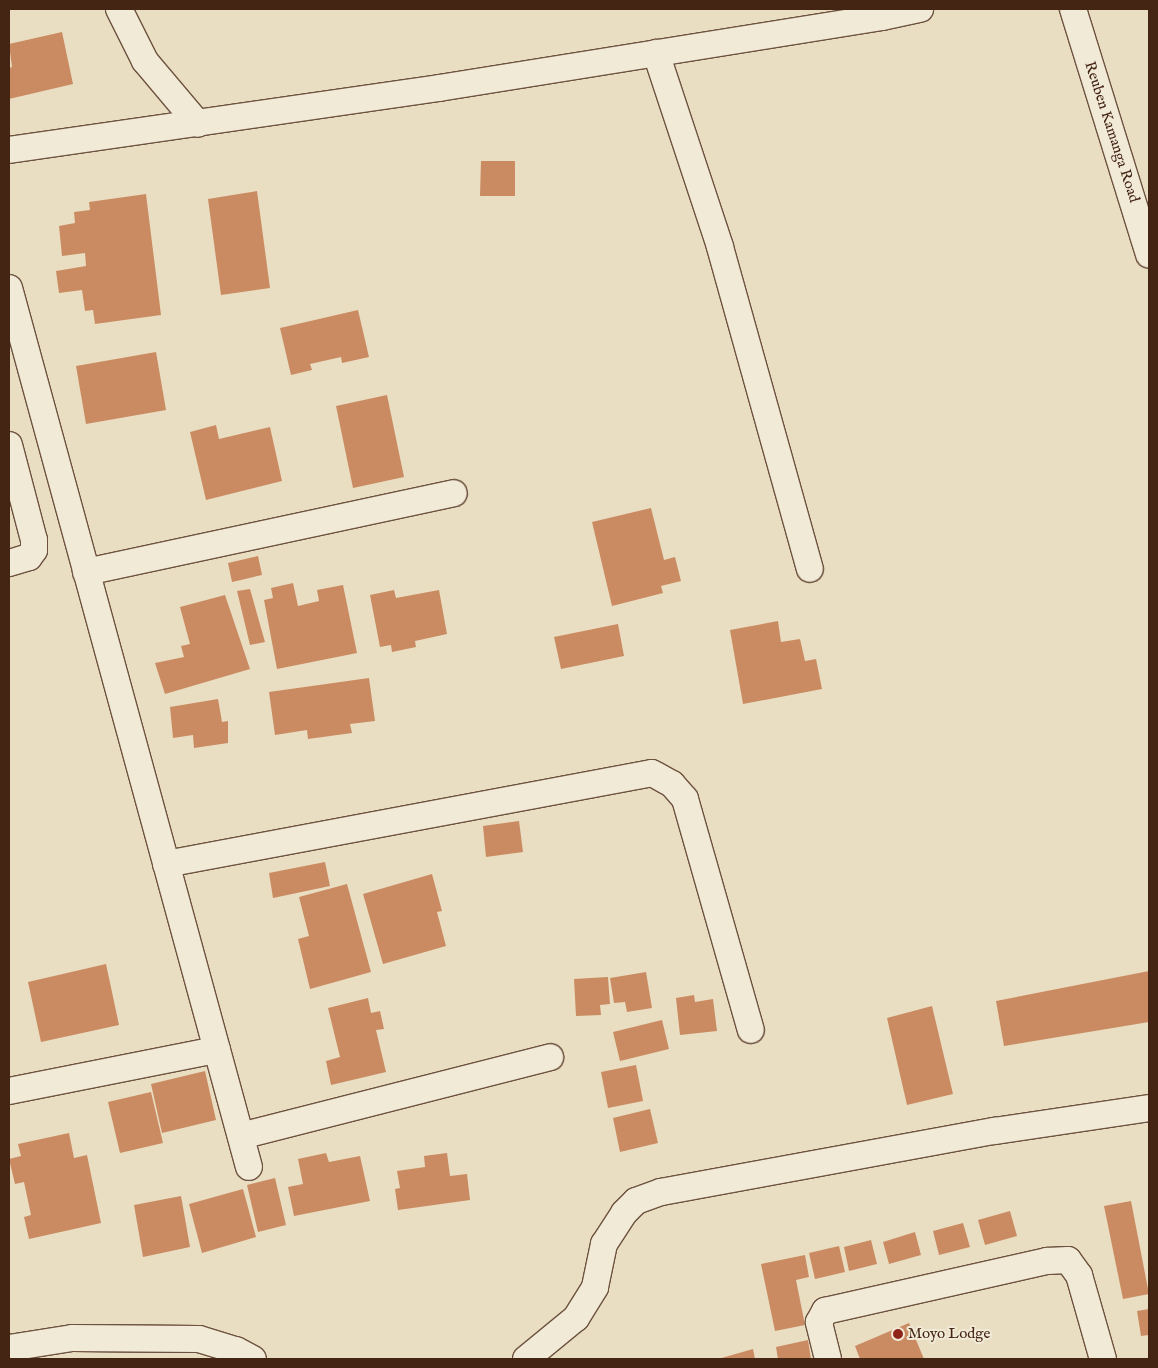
<!DOCTYPE html>
<style>
body{margin:0}
#map{position:relative;width:1158px;height:1368px;overflow:hidden;background:#e9dec2;font-family:"IM FELL English",serif}
div>[style]{position:absolute}
.building>*{inset:0;background:#ca8b62}
.roads{filter:drop-shadow(1px 0 #6d523f) drop-shadow(-1px 0 #6d523f) drop-shadow(0 1px #6d523f) drop-shadow(0 -1px #6d523f)}
.minor>*{height:26px;margin:-13px;padding:0 13px;transform-origin:13px;border-radius:13px;background:#f1ead7}
.dots>*{width:14px;height:14px;translate:-50% -50%;box-sizing:border-box;border:2px solid #f1ead7;border-radius:50%}
span{translate:-50% -50%;white-space:nowrap;text-align:center;line-height:1.15;-webkit-text-stroke:4px #f1ead7;paint-order:stroke}
.street-label{font-size:15px;color:#442413}
.poi-label{font-size:15px;color:#442413}
.left{translate:0 -50%;text-align:left}
.frame{position:absolute;inset:0;border:10px solid #442413;pointer-events:none}
</style>
<div id="map">
<div class="building">
<div style="clip-path:polygon(62px 32px,73px 84px,9px 99px,9px 68px,12px 67px,9px 44px)"></div>
<div style="clip-path:polygon(481px 161px,515px 161px,515px 196px,480px 196px)"></div>
<div style="clip-path:polygon(257px 191px,270px 288px,221px 295px,208px 199px)"></div>
<div style="clip-path:polygon(146px 194px,161px 315px,95px 324px,93px 310px,85px 311px,82px 290px,59px 293px,56px 271px,86px 266px,85px 253px,62px 256px,59px 226px,75px 223px,74px 212px,90px 210px,89px 202px)"></div>
<div style="clip-path:polygon(358px 310px,369px 357px,342px 363px,341px 357px,310px 364px,312px 370px,291px 375px,280px 328px)"></div>
<div style="clip-path:polygon(156px 352px,166px 410px,86px 424px,76px 366px)"></div>
<div style="clip-path:polygon(387px 395px,404px 477px,353px 488px,336px 406px)"></div>
<div style="clip-path:polygon(216px 425px,219px 439px,270px 427px,282px 481px,206px 500px,190px 432px)"></div>
<div style="clip-path:polygon(651px 508px,664px 560px,675px 557px,681px 581px,661px 586px,663px 593px,612px 606px,592px 522px)"></div>
<div style="clip-path:polygon(258px 556px,262px 575px,232px 582px,228px 563px)"></div>
<div style="clip-path:polygon(293px 583px,298px 606px,319px 601px,317px 590px,343px 585px,357px 653px,277px 669px,264px 600px,273px 598px,271px 588px)"></div>
<div style="clip-path:polygon(250px 589px,265px 642px,250px 645px,237px 591px)"></div>
<div style="clip-path:polygon(394px 590px,396px 598px,439px 590px,447px 634px,415px 641px,416px 647px,392px 652px,391px 645px,380px 647px,370px 595px)"></div>
<div style="clip-path:polygon(225px 595px,250px 669px,165px 694px,155px 663px,184px 657px,181px 646px,190px 644px,180px 607px)"></div>
<div style="clip-path:polygon(778px 621px,781px 642px,800px 639px,805px 661px,816px 659px,822px 689px,743px 704px,730px 630px)"></div>
<div style="clip-path:polygon(618px 624px,624px 656px,561px 669px,554px 637px)"></div>
<div style="clip-path:polygon(369px 678px,375px 721px,350px 724px,352px 733px,308px 739px,307px 730px,275px 735px,269px 692px)"></div>
<div style="clip-path:polygon(218px 699px,222px 722px,228px 721px,228px 743px,194px 748px,193px 735px,173px 738px,170px 707px)"></div>
<div style="clip-path:polygon(519px 821px,523px 852px,486px 857px,483px 826px)"></div>
<div style="clip-path:polygon(325px 862px,330px 886px,273px 898px,269px 873px)"></div>
<div style="clip-path:polygon(432px 874px,442px 911px,437px 912px,446px 946px,383px 964px,363px 894px)"></div>
<div style="clip-path:polygon(347px 884px,371px 972px,310px 989px,298px 939px,309px 936px,299px 897px)"></div>
<div style="clip-path:polygon(106px 964px,119px 1025px,41px 1042px,28px 982px)"></div>
<div style="clip-path:polygon(1149px 971px,1149px 1022px,1004px 1046px,996px 1001px)"></div>
<div style="clip-path:polygon(646px 972px,652px 1008px,627px 1012px,625px 1002px,614px 1003px,610px 978px)"></div>
<div style="clip-path:polygon(608px 977px,610px 1004px,600px 1005px,601px 1015px,576px 1016px,574px 979px)"></div>
<div style="clip-path:polygon(694px 995px,695px 1002px,713px 999px,717px 1031px,680px 1035px,676px 998px)"></div>
<div style="clip-path:polygon(368px 998px,371px 1013px,380px 1011px,384px 1029px,376px 1030px,386px 1072px,331px 1085px,326px 1061px,340px 1057px,328px 1008px)"></div>
<div style="clip-path:polygon(932px 1006px,953px 1094px,907px 1105px,887px 1018px)"></div>
<div style="clip-path:polygon(662px 1020px,669px 1049px,620px 1061px,613px 1032px)"></div>
<div style="clip-path:polygon(636px 1065px,643px 1101px,608px 1108px,601px 1072px)"></div>
<div style="clip-path:polygon(205px 1071px,216px 1120px,162px 1133px,151px 1084px)"></div>
<div style="clip-path:polygon(151px 1092px,163px 1143px,120px 1153px,108px 1102px)"></div>
<div style="clip-path:polygon(650px 1109px,658px 1143px,620px 1152px,613px 1118px)"></div>
<div style="clip-path:polygon(69px 1133px,74px 1158px,87px 1155px,101px 1223px,29px 1239px,24px 1217px,31px 1215px,24px 1182px,15px 1184px,9px 1159px,21px 1156px,18px 1144px)"></div>
<div style="clip-path:polygon(326px 1153px,329px 1162px,360px 1156px,370px 1201px,294px 1216px,288px 1187px,303px 1184px,298px 1159px)"></div>
<div style="clip-path:polygon(447px 1153px,450px 1176px,467px 1174px,470px 1200px,398px 1210px,395px 1189px,400px 1188px,397px 1171px,425px 1167px,424px 1156px)"></div>
<div style="clip-path:polygon(275px 1178px,286px 1225px,258px 1232px,247px 1185px)"></div>
<div style="clip-path:polygon(243px 1189px,256px 1237px,202px 1253px,189px 1204px)"></div>
<div style="clip-path:polygon(181px 1196px,190px 1247px,143px 1257px,134px 1205px)"></div>
<div style="clip-path:polygon(1131px 1201px,1149px 1294px,1123px 1299px,1104px 1206px)"></div>
<div style="clip-path:polygon(1010px 1211px,1017px 1236px,985px 1245px,978px 1220px)"></div>
<div style="clip-path:polygon(963px 1223px,970px 1247px,939px 1255px,933px 1231px)"></div>
<div style="clip-path:polygon(915px 1232px,921px 1255px,889px 1264px,883px 1242px)"></div>
<div style="clip-path:polygon(871px 1240px,877px 1264px,849px 1271px,844px 1247px)"></div>
<div style="clip-path:polygon(839px 1246px,845px 1272px,815px 1279px,809px 1253px)"></div>
<div style="clip-path:polygon(805px 1255px,809px 1277px,796px 1280px,805px 1325px,775px 1331px,761px 1264px)"></div>
<div style="clip-path:polygon(1149px 1309px,1149px 1335px,1141px 1336px,1137px 1311px)"></div>
<div style="clip-path:polygon(909px 1323px,924px 1359px,860px 1359px,855px 1346px)"></div>
<div style="clip-path:polygon(808px 1340px,811px 1359px,778px 1359px,776px 1347px)"></div>
<div style="clip-path:polygon(753px 1349px,755px 1359px,718px 1359px)"></div>
</div>
<div class="roads">
<div class="minor">
<div style="left:119px;top:9px;width:58px;rotate:63.4deg"></div>
<div style="left:145px;top:61px;width:82px;rotate:49.9deg"></div>
<div style="left:1073px;top:9px;width:257px;rotate:72.8deg"></div>
<div style="left:656px;top:53px;width:204px;rotate:71.7deg"></div>
<div style="left:720px;top:247px;width:334px;rotate:74.4deg"></div>
<div style="left:9px;top:150px;width:434px;rotate:-8.2deg"></div>
<div style="left:439px;top:88px;width:449px;rotate:-9.1deg"></div>
<div style="left:882px;top:17px;width:39px;rotate:-12deg"></div>
<div style="left:9px;top:288px;width:911px;rotate:74.73deg"></div>
<div style="left:9px;top:445px;width:98px;rotate:75.3deg"></div>
<div style="left:34px;top:540px;width:10px;rotate:90deg"></div>
<div style="left:34px;top:550px;width:9px;rotate:126deg"></div>
<div style="left:29px;top:557px;width:21px;rotate:163deg"></div>
<div style="left:86px;top:572px;width:376px;rotate:-12.1deg"></div>
<div style="left:166px;top:864px;width:494px;rotate:-10.6deg"></div>
<div style="left:652px;top:773px;width:23px;rotate:29deg"></div>
<div style="left:672px;top:784px;width:20px;rotate:49deg"></div>
<div style="left:685px;top:799px;width:240px;rotate:74.1deg"></div>
<div style="left:9px;top:1091px;width:212px;rotate:-11.2deg"></div>
<div style="left:241px;top:1136px;width:319px;rotate:-14.3deg"></div>
<div style="left:9px;top:1348px;width:64px;rotate:-9deg"></div>
<div style="left:72px;top:1338px;width:127px;rotate:0.5deg"></div>
<div style="left:199px;top:1339px;width:39px;rotate:17deg"></div>
<div style="left:236px;top:1350px;width:19px;rotate:28deg"></div>
<div style="left:526px;top:1359px;width:65px;rotate:-39.4deg"></div>
<div style="left:576px;top:1318px;width:36px;rotate:-58deg"></div>
<div style="left:595px;top:1287px;width:44px;rotate:-78.2deg"></div>
<div style="left:604px;top:1244px;width:37px;rotate:-57deg"></div>
<div style="left:624px;top:1213px;width:17px;rotate:-45deg"></div>
<div style="left:636px;top:1201px;width:27px;rotate:-20deg"></div>
<div style="left:661px;top:1192px;width:340px;rotate:-10.4deg"></div>
<div style="left:995px;top:1131px;width:156px;rotate:-8.5deg"></div>
<div style="left:828px;top:1359px;width:38px;rotate:-104deg"></div>
<div style="left:819px;top:1322px;width:13px;rotate:-61deg"></div>
<div style="left:825px;top:1311px;width:228px;rotate:-12.7deg"></div>
<div style="left:1047px;top:1261px;width:21px;rotate:-3deg"></div>
<div style="left:1068px;top:1260px;width:19px;rotate:54deg"></div>
<div style="left:1079px;top:1275px;width:87px;rotate:74.1deg"></div>
</div>
</div>
<div class="dots">
<div style="left:898px;top:1334px;background:#8f2418"></div>
</div>
<div class="street-label">
<span style="left:1112px;top:132px;rotate:72deg">Reuben Kamanga Road</span>
</div>
<div class="poi-label">
<span class="left" style="left:908px;top:1334px">Moyo Lodge</span>
</div>
<div class="frame"></div>
</div>
